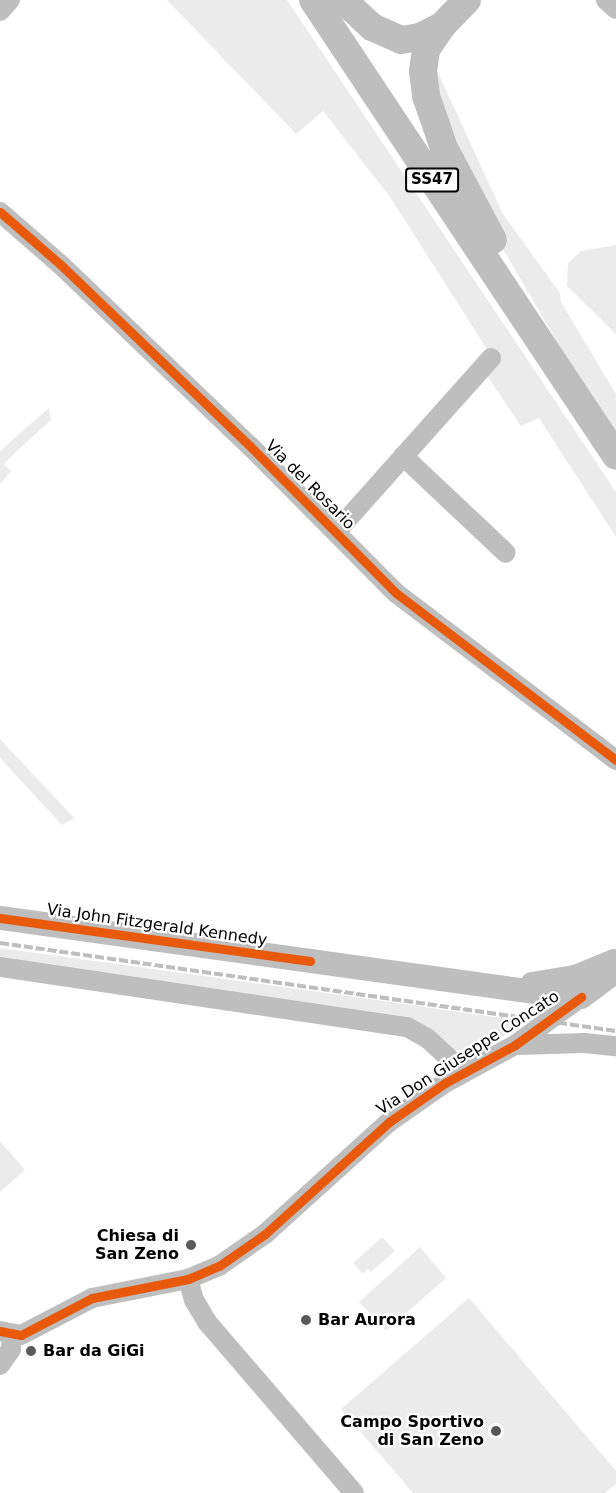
<!DOCTYPE html>
<style>
body{margin:0}
#map{position:relative;width:616px;height:1493px;overflow:hidden;background:#fff;font-family:"DejaVu Sans",sans-serif}
div>[style]{position:absolute}
.green>*{inset:0;background:#ebebeb}
.minor>*{height:20px;margin:-10px;padding:0 10px;transform-origin:10px;border-radius:10px;background:#bebebe}
.major>*{height:24px;margin:-12px;padding:0 12px;transform-origin:12px;border-radius:12px;background:#bebebe}
.highway>*{height:28px;margin:-14px;padding:0 14px;transform-origin:14px;border-radius:14px;background:#bebebe}
.rail>*{height:4px;margin-top:-2px;transform-origin:0;background:repeating-linear-gradient(90deg,#bebebe 0 9px,transparent 0 12px)}
.cycleway>*{height:9px;margin:-4.5px;padding:0 4.5px;transform-origin:4.5px;border-radius:4.5px;background:#e8590c}
.dots>*{width:16px;height:16px;translate:-50% -50%;box-sizing:border-box;border:3px solid #fff;border-radius:50%}
span{translate:-50% -50%;white-space:nowrap;text-align:center;line-height:1.15;-webkit-text-stroke:4.5px #fff;paint-order:stroke}
.shield-label span{padding:2px 4px;background:#fff;border:2px solid;border-radius:4px;-webkit-text-stroke-width:0}
.shield-label{font-size:15px;color:#000;font-weight:700}
.street-label{font-size:16px;color:#000}
.poi-label{font-size:16px;color:#000;font-weight:700}
.right{translate:-100% -50%;text-align:right}
.left{translate:0 -50%;text-align:left}
</style>
<div id="map">
<div class="green">
<div style="clip-path:polygon(167px 0,287px 0,616px 492px,616px 537px,539px 418px,521px 426px,482px 368px,492px 357px,390px 197px,323px 111px,296px 134px)"></div>
<div style="clip-path:polygon(434px 64px,503px 214px,560px 293px,561px 302px,616px 394px,616px 432px,566px 357px,479px 208px,443px 139px)"></div>
<div style="clip-path:polygon(616px 245px,616px 334px,567px 286px,568px 263px,581px 251px)"></div>
<div style="clip-path:polygon(49px 408px,51px 420px,3px 464px,11px 471px,0 484px,0 451px)"></div>
<div style="clip-path:polygon(0 739px,74px 818px,62px 825px,0 758px)"></div>
<div style="clip-path:polygon(0 948px,384px 1001px,529px 1022px,476px 1051px,455px 1050px,440px 1038px,0 961px)"></div>
<div style="clip-path:polygon(0 1141px,25px 1170px,0 1192px)"></div>
<div style="clip-path:polygon(382px 1237px,395px 1251px,371px 1272px,368px 1269px,363px 1274px,353px 1263px)"></div>
<div style="clip-path:polygon(420px 1247px,446px 1278px,386px 1331px,359px 1302px)"></div>
<div style="clip-path:polygon(469px 1298px,616px 1471px,616px 1484px,605px 1493px,413px 1493px,341px 1409px)"></div>
</div>
<div class="minor">
<div style="left:606px;top:0;width:13px;rotate:42deg"></div>
<div style="left:0;top:11px;width:15px;rotate:-48deg"></div>
<div style="left:0;top:212px;width:81px;rotate:41deg"></div>
<div style="left:61px;top:265px;width:262px;rotate:43.8deg"></div>
<div style="left:250px;top:446px;width:207px;rotate:45.2deg"></div>
<div style="left:396px;top:593px;width:276px;rotate:37.2deg"></div>
<div style="left:403px;top:456px;width:141px;rotate:43.3deg"></div>
<div style="left:336px;top:532px;width:233px;rotate:-48.3deg"></div>
<div style="left:0;top:967px;width:411px;rotate:8.4deg"></div>
<div style="left:407px;top:1027px;width:23px;rotate:29deg"></div>
<div style="left:427px;top:1038px;width:50px;rotate:42.6deg"></div>
<div style="left:517px;top:1045px;width:68px;rotate:-1.7deg"></div>
<div style="left:585px;top:1043px;width:31px;rotate:6deg"></div>
<div style="left:188px;top:1279px;width:22px;rotate:74deg"></div>
<div style="left:194px;top:1300px;width:26px;rotate:59deg"></div>
<div style="left:207px;top:1322px;width:225px;rotate:49.3deg"></div>
<div style="left:0;top:1331px;width:21px;rotate:11deg"></div>
<div style="left:21px;top:1335px;width:80px;rotate:-27.5deg"></div>
<div style="left:92px;top:1298px;width:98px;rotate:-11.2deg"></div>
<div style="left:188px;top:1279px;width:34px;rotate:-23deg"></div>
<div style="left:219px;top:1266px;width:56px;rotate:-34.8deg"></div>
<div style="left:265px;top:1234px;width:167px;rotate:-42.1deg"></div>
<div style="left:389px;top:1122px;width:68px;rotate:-34.9deg"></div>
<div style="left:445px;top:1083px;width:80px;rotate:-28.5deg"></div>
<div style="left:515px;top:1045px;width:82px;rotate:-36deg"></div>
<div style="left:0;top:1365px;width:19px;rotate:-55deg"></div>
<div style="left:11px;top:1349px;width:13px;rotate:-86deg"></div>
</div>
<div class="major">
<div style="left:0;top:918px;width:568px;rotate:7.89deg"></div>
<div style="left:563px;top:996px;width:18px;rotate:3deg"></div>
<div style="left:581px;top:997px;width:44px;rotate:-36.6deg"></div>
<div style="left:532px;top:984px;width:44px;rotate:-9.2deg"></div>
<div style="left:575px;top:977px;width:42px;rotate:-22.3deg"></div>
</div>
<div class="highway">
<div style="left:313px;top:0;width:547px;rotate:56.4deg"></div>
<div style="left:343px;top:0;width:40px;rotate:43deg"></div>
<div style="left:372px;top:27px;width:32px;rotate:24deg"></div>
<div style="left:401px;top:40px;width:19px;rotate:-9deg"></div>
<div style="left:420px;top:37px;width:25px;rotate:-27deg"></div>
<div style="left:467px;top:0;width:36px;rotate:134deg"></div>
<div style="left:442px;top:26px;width:29px;rotate:124deg"></div>
<div style="left:426px;top:50px;width:21px;rotate:98deg"></div>
<div style="left:423px;top:71px;width:25px;rotate:83deg"></div>
<div style="left:426px;top:96px;width:55px;rotate:70.9deg"></div>
<div style="left:444px;top:148px;width:104px;rotate:62deg"></div>
</div>
<div class="rail">
<div style="left:0;top:943px;width:622px;rotate:8.13deg"></div>
</div>
<div class="cycleway">
<div style="left:0;top:212px;width:81px;rotate:41deg"></div>
<div style="left:61px;top:265px;width:262px;rotate:43.8deg"></div>
<div style="left:250px;top:446px;width:207px;rotate:45.2deg"></div>
<div style="left:396px;top:593px;width:276px;rotate:37.2deg"></div>
<div style="left:0;top:918px;width:313px;rotate:7.9deg"></div>
<div style="left:0;top:1331px;width:21px;rotate:11deg"></div>
<div style="left:21px;top:1335px;width:80px;rotate:-27.5deg"></div>
<div style="left:92px;top:1298px;width:98px;rotate:-11.2deg"></div>
<div style="left:188px;top:1279px;width:34px;rotate:-23deg"></div>
<div style="left:219px;top:1266px;width:56px;rotate:-34.8deg"></div>
<div style="left:265px;top:1234px;width:167px;rotate:-42.1deg"></div>
<div style="left:389px;top:1122px;width:68px;rotate:-34.9deg"></div>
<div style="left:445px;top:1083px;width:80px;rotate:-28.5deg"></div>
<div style="left:515px;top:1045px;width:82px;rotate:-36deg"></div>
</div>
<div class="dots">
<div style="left:191px;top:1245px;background:#595959"></div>
<div style="left:306px;top:1320px;background:#595959"></div>
<div style="left:31px;top:1351px;background:#595959"></div>
<div style="left:496px;top:1431px;background:#595959"></div>
</div>
<div class="shield-label">
<span style="left:432px;top:180px">SS47</span>
</div>
<div class="street-label">
<span style="left:310px;top:485px;rotate:45deg">Via del Rosario</span>
<span style="left:157px;top:925px;rotate:8deg">Via John Fitzgerald Kennedy</span>
<span style="left:468px;top:1053px;rotate:-33deg">Via Don Giuseppe Concato</span>
</div>
<div class="poi-label">
<span class="right" style="left:179px;top:1245px">Chiesa di<br>San Zeno</span>
<span class="left" style="left:318px;top:1320px">Bar Aurora</span>
<span class="left" style="left:43px;top:1351px">Bar da GiGi</span>
<span class="right" style="left:484px;top:1431px">Campo Sportivo<br>di San Zeno</span>
</div>
</div>
